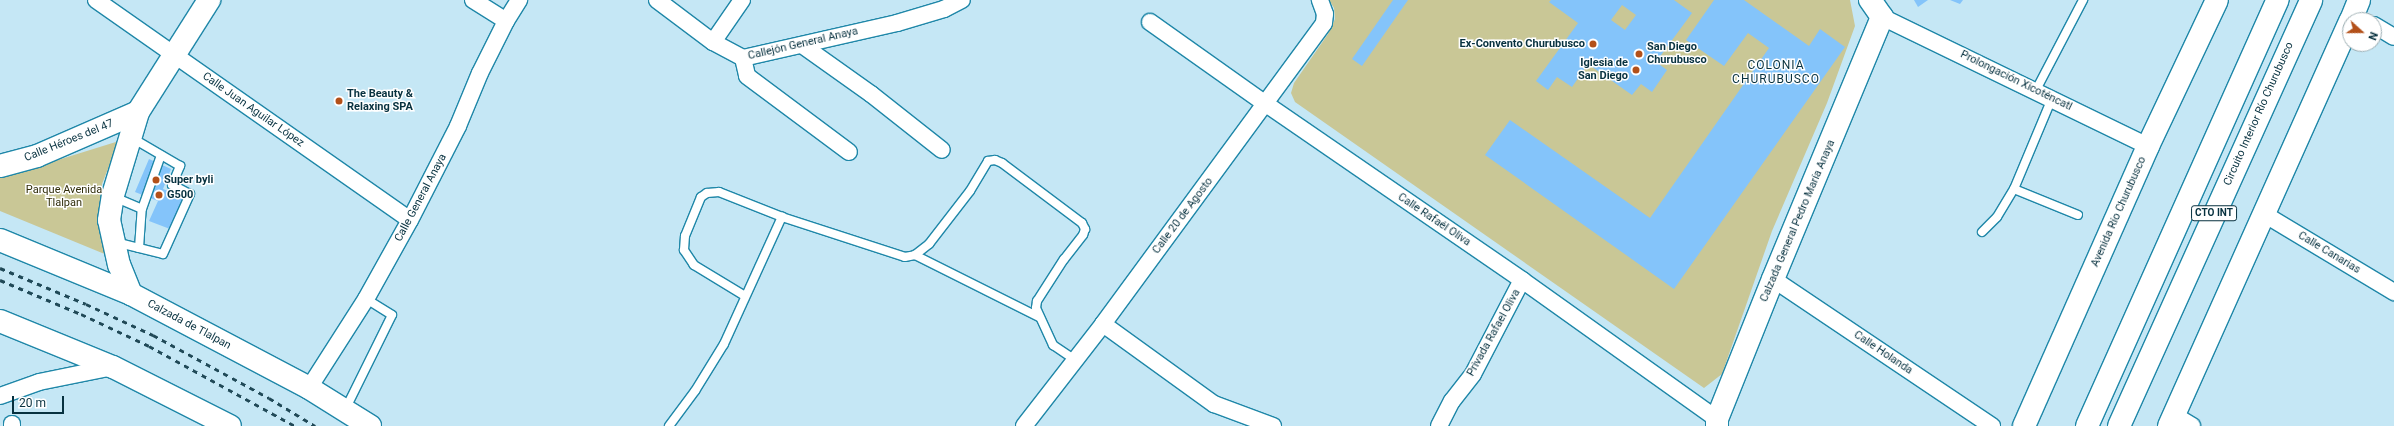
<!DOCTYPE html>
<meta charset="utf-8">
<style>
body{margin:0}
#map{position:relative;width:2394px;height:426px;overflow:hidden;background:#c5e7f5;font-family:Roboto,sans-serif}
div>[style]{position:absolute}
.green>*{inset:0;background:#c9c796}
.building>*{inset:0;background:#84c4fa}
.roads{filter:drop-shadow(1px 0 #1f87a8) drop-shadow(-1px 0 #1f87a8) drop-shadow(0 1px #1f87a8) drop-shadow(0 -1px #1f87a8)}
.lane>*{height:8px;margin:-4px;padding:0 4px;transform-origin:4px;border-radius:4px;background:#fff}
.street>*{height:16px;margin:-8px;padding:0 8px;transform-origin:8px;border-radius:8px;background:#fff}
.secondary>*{height:22px;margin:-11px;padding:0 11px;transform-origin:11px;border-radius:11px;background:#fff}
.highway>*{height:22px;margin:-11px;padding:0 11px;transform-origin:11px;border-radius:11px;background:#fff}
.rail>*{height:3px;margin-top:-1.5px;transform-origin:0;background:repeating-linear-gradient(90deg,#204957 0 5px,transparent 0 10px)}
.dots>*{width:11px;height:11px;translate:-50% -50%;box-sizing:border-box;border:2px solid #fff;border-radius:50%}
span{translate:-50% -50%;white-space:nowrap;text-align:center;line-height:1.15;-webkit-text-stroke:3px #fff;paint-order:stroke}
.shield-label span{padding:1px 3px;background:#fff;border:1px solid;border-radius:3px;-webkit-text-stroke-width:0}
.shield-label{font-size:10px;color:#07313f;font-weight:700}
.street-label{font-size:11px;color:#07313f}
.poi-label{font-size:11px;color:#07313f;font-weight:700}
.right{translate:-100% -50%;text-align:right}
.left{translate:0 -50%;text-align:left}
.park-label{font-size:11px;color:#302d0a}
.neighbourhood-label{font-size:12px;color:#07313f;letter-spacing:1px}
.north{position:absolute;left:2342px;top:12px;width:40px;height:40px;box-sizing:border-box;background:#fff;border:1px solid #9cadb2;border-radius:50%;rotate:111deg;font-size:11px;font-weight:700;line-height:16px;text-align:center;color:#07313f}
.north::after{content:'';display:block;margin:auto;width:14px;height:18px;background:#b35019;clip-path:polygon(50% 0,100% 100%,50% 72%,0 100%)}
.scale{position:absolute;left:12px;top:396px;width:52px;height:18px;box-sizing:border-box;border:2px solid #07313f;border-top:0;padding-left:5px;font-size:12px;line-height:14px;white-space:nowrap;color:#07313f;-webkit-text-stroke:3px #fff;paint-order:stroke}
</style>
<div id="map">
<div class="green">
<div style="clip-path:polygon(1329px 0,1850px 0,1855px 26px,1827px 103px,1772px 231px,1722px 374px,1704px 388px,1295px 102px,1291px 93px,1294px 83px,1328px 34px,1335px 19px,1334px 8px)"></div>
<div style="clip-path:polygon(119px 141px,102px 184px,100px 213px,107px 255px,0 211px,0 178px)"></div>
</div>
<div class="building">
<div style="clip-path:polygon(1393px 0,1408px 0,1362px 66px,1352px 59px)"></div>
<div style="clip-path:polygon(evenodd,1551px 0,1674px 0,1692px 13px,1656px 62px,1667px 70px,1652px 92px,1641px 84px,1632px 95px,1588px 64px,1572px 87px,1557px 77px,1548px 90px,1536px 81px,1578px 23px,1549px 2px,1551px 0,1622px 5px,1636px 15px,1625px 30px,1611px 20px,1622px 5px)"></div>
<div style="clip-path:polygon(1714px 0,1744px 0,1809px 46px,1820px 29px,1845px 47px,1674px 289px,1485px 155px,1510px 120px,1650px 218px,1769px 48px,1748px 33px,1724px 66px,1686px 40px)"></div>
<div style="clip-path:polygon(1914px 0,1928px 0,1918px 7px)"></div>
<div style="clip-path:polygon(1950px 0,1963px 0,1960px 4px)"></div>
<div style="clip-path:polygon(149px 159px,171px 169px,163px 189px,183px 197px,170px 229px,149px 221px,158px 201px,135px 192px)"></div>
</div>
<div class="roads">
<div class="lane">
<div style="left:2036px;top:90px;width:102px;rotate:-62.4deg"></div>
<div style="left:2014px;top:189px;width:69px;rotate:22.1deg"></div>
<div style="left:114px;top:197px;width:30px;rotate:23deg"></div>
<div style="left:1982px;top:232px;width:21px;rotate:-45deg"></div>
<div style="left:1997px;top:217px;width:33px;rotate:-59deg"></div>
<div style="left:2014px;top:189px;width:99px;rotate:-67.3deg"></div>
<div style="left:115px;top:242px;width:49px;rotate:14deg"></div>
<div style="left:163px;top:254px;width:66px;rotate:-65.8deg"></div>
<div style="left:190px;top:194px;width:20px;rotate:-153deg"></div>
<div style="left:172px;top:185px;width:21px;rotate:-67deg"></div>
<div style="left:180px;top:166px;width:56px;rotate:-149.7deg"></div>
<div style="left:139px;top:248px;width:39px;rotate:-86deg"></div>
<div style="left:142px;top:209px;width:57px;rotate:-70.6deg"></div>
<div style="left:915px;top:255px;width:139px;rotate:26.6deg"></div>
<div style="left:745px;top:296px;width:60px;rotate:-148.7deg"></div>
<div style="left:694px;top:265px;width:18px;rotate:-124deg"></div>
<div style="left:684px;top:250px;width:14px;rotate:-86deg"></div>
<div style="left:685px;top:236px;width:42px;rotate:-67.7deg"></div>
<div style="left:701px;top:197px;width:7px;rotate:-34deg"></div>
<div style="left:707px;top:193px;width:12px;rotate:-5deg"></div>
<div style="left:719px;top:192px;width:68px;rotate:21.6deg"></div>
<div style="left:782px;top:217px;width:129px;rotate:18deg"></div>
<div style="left:905px;top:257px;width:10px;rotate:-11deg"></div>
<div style="left:915px;top:255px;width:18px;rotate:-38deg"></div>
<div style="left:929px;top:244px;width:67px;rotate:-52.3deg"></div>
<div style="left:970px;top:191px;width:35px;rotate:-59deg"></div>
<div style="left:988px;top:161px;width:7px;rotate:-8deg"></div>
<div style="left:995px;top:160px;width:8px;rotate:23deg"></div>
<div style="left:1002px;top:163px;width:100px;rotate:36.9deg"></div>
<div style="left:1082px;top:223px;width:7px;rotate:63deg"></div>
<div style="left:1085px;top:229px;width:6px;rotate:108deg"></div>
<div style="left:1083px;top:235px;width:31px;rotate:128deg"></div>
<div style="left:1064px;top:259px;width:50px;rotate:122.7deg"></div>
<div style="left:1037px;top:301px;width:7px;rotate:98deg"></div>
<div style="left:1036px;top:308px;width:41px;rotate:65.3deg"></div>
<div style="left:1053px;top:345px;width:27px;rotate:34deg"></div>
<div style="left:345px;top:410px;width:106px;rotate:-63.7deg"></div>
<div style="left:392px;top:315px;width:31px;rotate:-148deg"></div>
<div style="left:669px;top:426px;width:44px;rotate:-53.4deg"></div>
<div style="left:695px;top:391px;width:55px;rotate:-58.3deg"></div>
<div style="left:724px;top:344px;width:140px;rotate:-65.5deg"></div>
</div>
<div class="street">
<div style="left:96px;top:0;width:383px;rotate:35deg"></div>
<div style="left:473px;top:0;width:39px;rotate:32deg"></div>
<div style="left:657px;top:0;width:70px;rotate:36.9deg"></div>
<div style="left:713px;top:42px;width:34px;rotate:28deg"></div>
<div style="left:743px;top:58px;width:158px;rotate:-12.8deg"></div>
<div style="left:897px;top:23px;width:49px;rotate:-16.6deg"></div>
<div style="left:944px;top:9px;width:20px;rotate:-27deg"></div>
<div style="left:1882px;top:17px;width:296px;rotate:25.9deg"></div>
<div style="left:1150px;top:22px;width:142px;rotate:35.3deg"></div>
<div style="left:1266px;top:104px;width:311px;rotate:34.5deg"></div>
<div style="left:1522px;top:280px;width:239px;rotate:35.5deg"></div>
<div style="left:2374px;top:25px;width:23px;rotate:31deg"></div>
<div style="left:713px;top:42px;width:51px;rotate:-55.4deg"></div>
<div style="left:802px;top:45px;width:85px;rotate:35.4deg"></div>
<div style="left:871px;top:94px;width:90px;rotate:38.3deg"></div>
<div style="left:743px;top:58px;width:18px;rotate:77deg"></div>
<div style="left:747px;top:76px;width:127px;rotate:36.7deg"></div>
<div style="left:2264px;top:214px;width:152px;rotate:31deg"></div>
<div style="left:1773px;top:279px;width:264px;rotate:33.9deg"></div>
<div style="left:1103px;top:324px;width:137px;rotate:35.8deg"></div>
<div style="left:1214px;top:404px;width:63px;rotate:20.4deg"></div>
<div style="left:309px;top:388px;width:106px;rotate:-57.4deg"></div>
<div style="left:366px;top:299px;width:90px;rotate:-60.9deg"></div>
<div style="left:410px;top:220px;width:106px;rotate:-62.9deg"></div>
<div style="left:458px;top:126px;width:57px;rotate:-67.5deg"></div>
<div style="left:480px;top:73px;width:58px;rotate:-63.4deg"></div>
<div style="left:506px;top:21px;width:25px;rotate:-58deg"></div>
<div style="left:0;top:396px;width:41px;rotate:-19.7deg"></div>
<div style="left:39px;top:382px;width:76px;rotate:-11.5deg"></div>
<div style="left:2174px;top:415px;width:21px;rotate:31deg"></div>
<div style="left:12px;top:426px;width:2px;rotate:-90deg"></div>
<div style="left:1024px;top:426px;width:129px;rotate:-52.2deg"></div>
<div style="left:1103px;top:324px;width:373px;rotate:-53.7deg"></div>
<div style="left:1324px;top:23px;width:9px;rotate:-84deg"></div>
<div style="left:1325px;top:14px;width:15px;rotate:-110deg"></div>
<div style="left:1439px;top:426px;width:28px;rotate:-63deg"></div>
<div style="left:1452px;top:401px;width:34px;rotate:-52deg"></div>
<div style="left:1473px;top:374px;width:106px;rotate:-62.5deg"></div>
</div>
<div class="secondary">
<div style="left:2351px;top:20px;width:22px;rotate:-68deg"></div>
<div style="left:0;top:166px;width:38px;rotate:-15deg"></div>
<div style="left:37px;top:156px;width:110px;rotate:-23.5deg"></div>
<div style="left:131px;top:294px;width:31px;rotate:-112deg"></div>
<div style="left:119px;top:265px;width:46px;rotate:-102.5deg"></div>
<div style="left:109px;top:220px;width:25px;rotate:-81deg"></div>
<div style="left:113px;top:195px;width:87px;rotate:-73.2deg"></div>
<div style="left:138px;top:112px;width:133px;rotate:-57.6deg"></div>
<div style="left:1717px;top:426px;width:7px;rotate:-90deg"></div>
<div style="left:1717px;top:419px;width:151px;rotate:-68.2deg"></div>
<div style="left:1773px;top:279px;width:284px;rotate:-67.4deg"></div>
<div style="left:1882px;top:17px;width:21px;rotate:-125deg"></div>
<div style="left:2024px;top:426px;width:306px;rotate:-66.1deg"></div>
<div style="left:2148px;top:146px;width:161px;rotate:-64.7deg"></div>
<div style="left:2169px;top:426px;width:444px;rotate:-65.9deg"></div>
</div>
<div class="highway">
<div style="left:0;top:240px;width:142px;rotate:22.4deg"></div>
<div style="left:131px;top:294px;width:201px;rotate:27.8deg"></div>
<div style="left:309px;top:388px;width:72px;rotate:31.9deg"></div>
<div style="left:0;top:321px;width:122px;rotate:22.2deg"></div>
<div style="left:113px;top:367px;width:131px;rotate:26.8deg"></div>
<div style="left:2087px;top:426px;width:467px;rotate:-65.9deg"></div>
<div style="left:2119px;top:426px;width:467px;rotate:-65.7deg"></div>
</div>
</div>
<div class="rail">
<div style="left:0;top:268px;width:93px;rotate:22.7deg"></div>
<div style="left:86px;top:304px;width:74px;rotate:24.8deg"></div>
<div style="left:153px;top:335px;width:132px;rotate:28.5deg"></div>
<div style="left:269px;top:398px;width:54px;rotate:31.3deg"></div>
<div style="left:0;top:280px;width:88px;rotate:22.8deg"></div>
<div style="left:81px;top:314px;width:75px;rotate:25.2deg"></div>
<div style="left:149px;top:346px;width:166px;rotate:28.7deg"></div>
</div>
<div class="dots">
<div style="left:1593px;top:44px;background:#b35019"></div>
<div style="left:1639px;top:54px;background:#b35019"></div>
<div style="left:1636px;top:70px;background:#b35019"></div>
<div style="left:339px;top:101px;background:#b35019"></div>
<div style="left:156px;top:180px;background:#b35019"></div>
<div style="left:159px;top:195px;background:#b35019"></div>
</div>
<div class="shield-label">
<span style="left:2214px;top:213px">CTO INT</span>
</div>
<div class="street-label">
<span style="left:803px;top:44px;rotate:-13deg">Callejón General Anaya</span>
<span style="left:2016px;top:81px;rotate:26deg">Prolongación Xicoténcatl</span>
<span style="left:253px;top:110px;rotate:35deg">Calle Juan Aguilar López</span>
<span style="left:2259px;top:114px;rotate:-66deg">Circuito Interior Río Churubusco</span>
<span style="left:69px;top:141px;rotate:-22deg">Calle Héroes del 47</span>
<span style="left:421px;top:198px;rotate:-62deg">Calle General Anaya</span>
<span style="left:2119px;top:212px;rotate:-66deg">Avenida Río Churubusco</span>
<span style="left:1183px;top:216px;rotate:-53deg">Calle 20 de Agosto</span>
<span style="left:1434px;top:220px;rotate:34deg">Calle Rafaél Oliva</span>
<span style="left:1798px;top:221px;rotate:-67deg">Calzada General Pedro María Anaya</span>
<span style="left:2329px;top:253px;rotate:31deg">Calle Canarias</span>
<span style="left:189px;top:325px;rotate:28deg">Calzada de Tlalpan</span>
<span style="left:1494px;top:333px;rotate:-61deg">Privada Rafael Oliva</span>
<span style="left:1883px;top:353px;rotate:34deg">Calle Holanda</span>
</div>
<div class="poi-label">
<span class="right" style="left:1585px;top:44px">Ex-Convento Churubusco</span>
<span class="left" style="left:1647px;top:54px">San Diego<br>Churubusco</span>
<span class="right" style="left:1628px;top:70px">Iglesia de<br>San Diego</span>
<span class="left" style="left:347px;top:101px">The Beauty &amp;<br>Relaxing SPA</span>
<span class="left" style="left:164px;top:180px">Super byli</span>
<span class="left" style="left:167px;top:195px">G500</span>
</div>
<div class="park-label">
<span style="left:64px;top:197px">Parque Avenida<br>Tlalpan</span>
</div>
<div class="neighbourhood-label">
<span style="left:1776px;top:73px">COLONIA<br>CHURUBUSCO</span>
</div>
<div class="north">N</div>
<div class="scale">20 m</div>
</div>
